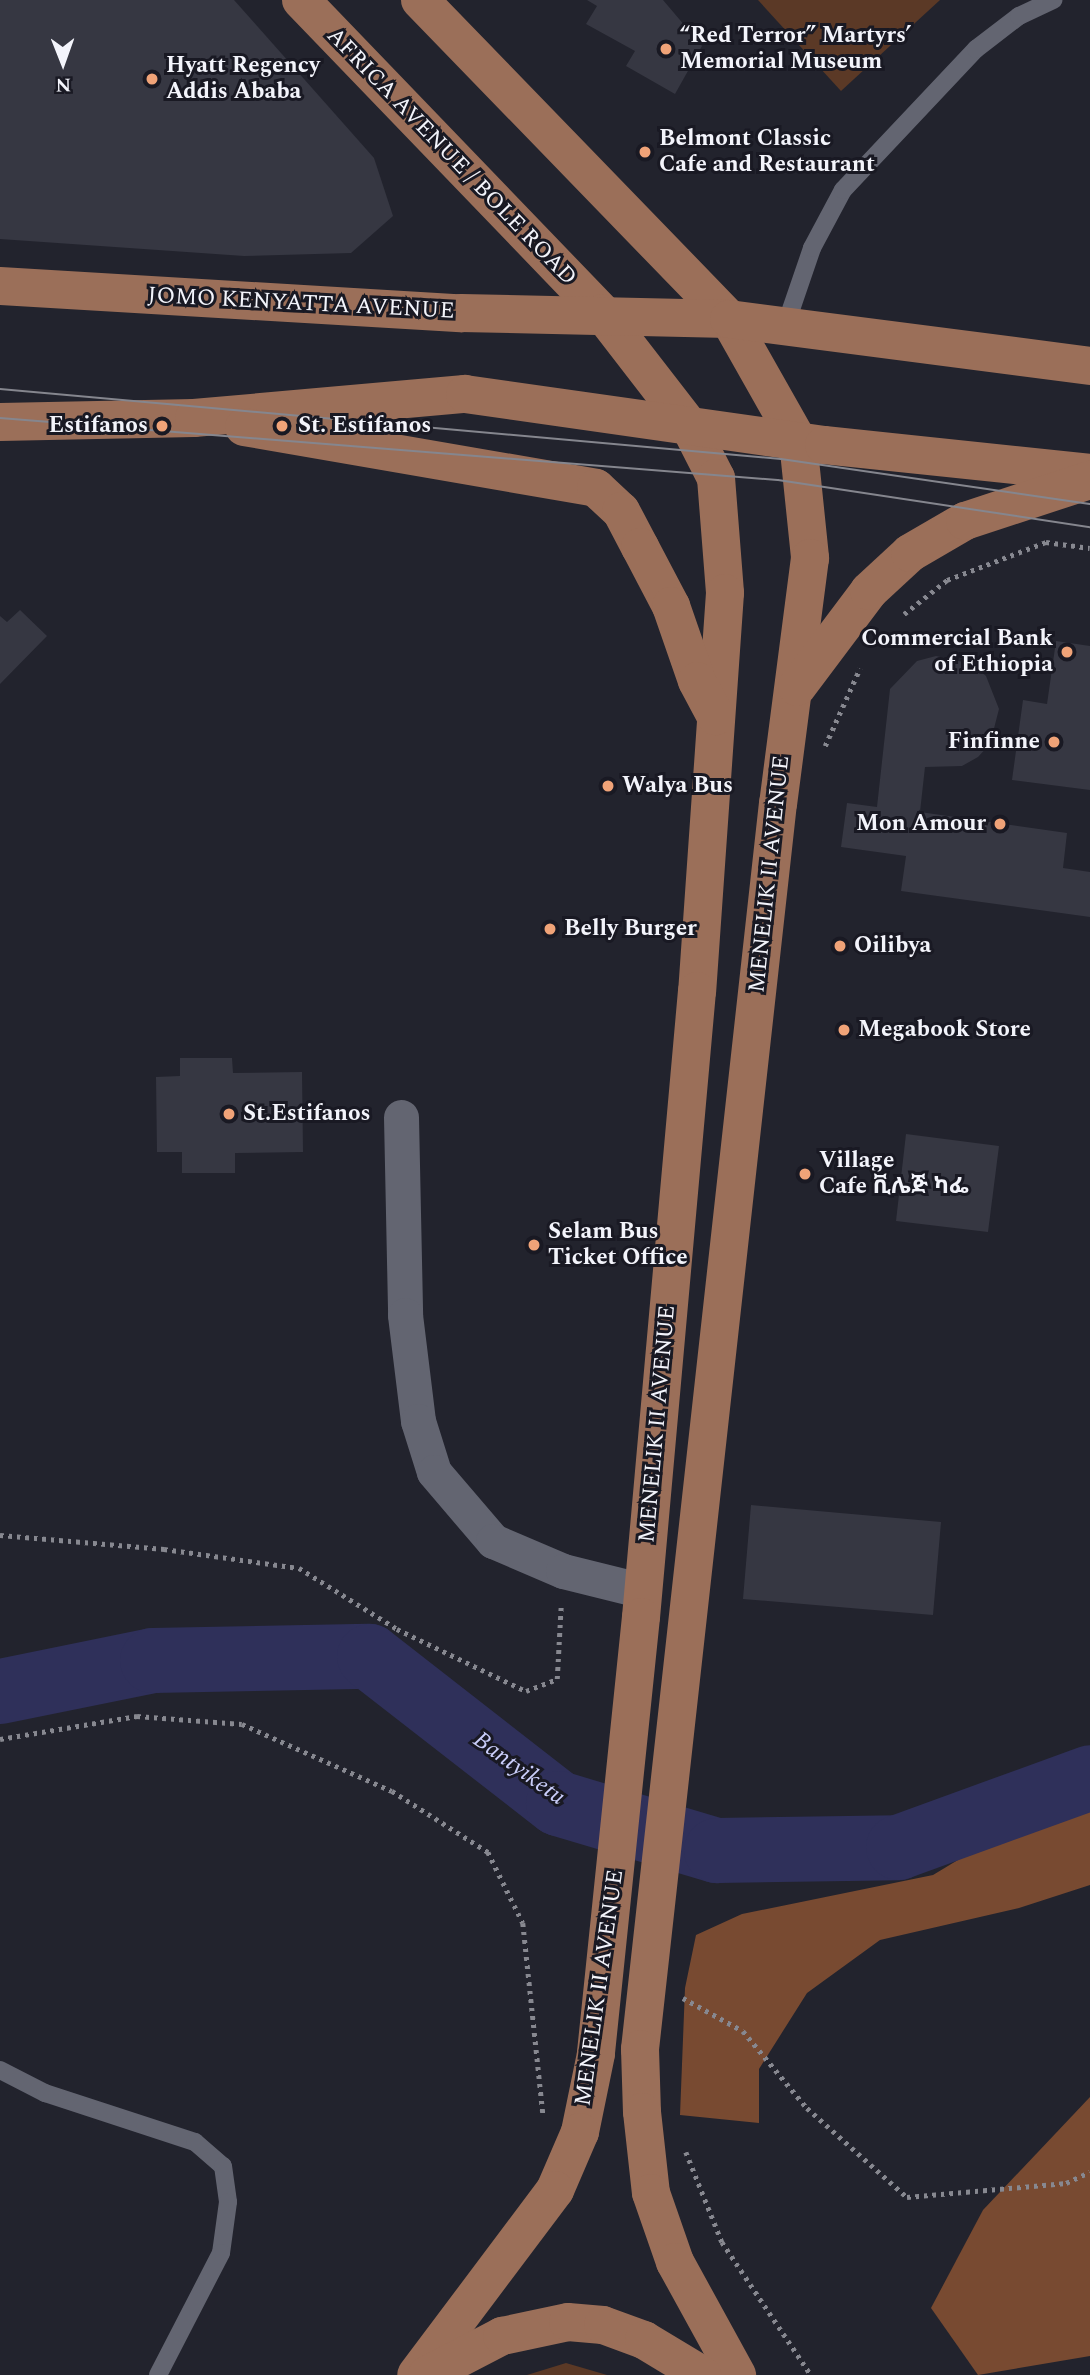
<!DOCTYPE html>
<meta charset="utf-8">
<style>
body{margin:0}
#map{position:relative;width:1090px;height:2375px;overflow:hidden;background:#22232d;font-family:Spectral,"Noto Sans Ethiopic",serif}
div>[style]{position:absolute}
.green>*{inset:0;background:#5b3926}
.forest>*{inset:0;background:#784a31}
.river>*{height:65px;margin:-32.5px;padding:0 32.5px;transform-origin:32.5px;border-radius:32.5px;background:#2f305a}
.building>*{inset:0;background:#363742}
.path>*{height:4.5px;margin-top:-2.25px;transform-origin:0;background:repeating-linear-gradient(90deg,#878890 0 3.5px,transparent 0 8.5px)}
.service>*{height:18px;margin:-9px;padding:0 9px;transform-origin:9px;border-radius:9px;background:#636571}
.minor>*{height:35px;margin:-17.5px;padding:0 17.5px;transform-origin:17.5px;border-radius:17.5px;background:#636571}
.primary>*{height:38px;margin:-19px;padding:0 19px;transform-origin:19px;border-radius:19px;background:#9b6f59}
.tram>*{height:2px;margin:-1px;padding:0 1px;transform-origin:1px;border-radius:1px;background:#85868e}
.dots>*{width:19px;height:19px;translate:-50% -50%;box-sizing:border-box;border:4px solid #191923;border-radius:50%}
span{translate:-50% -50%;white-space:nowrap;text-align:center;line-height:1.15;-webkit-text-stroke:6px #191923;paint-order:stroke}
.poi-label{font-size:23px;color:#f3f4fb;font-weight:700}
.left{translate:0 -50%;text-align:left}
.right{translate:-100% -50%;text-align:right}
.street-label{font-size:23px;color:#f3f4fb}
.water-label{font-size:24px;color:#cacefa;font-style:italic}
.north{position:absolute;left:28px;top:28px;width:70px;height:70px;-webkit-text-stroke:5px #191923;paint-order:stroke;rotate:179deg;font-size:19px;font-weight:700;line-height:28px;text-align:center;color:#f3f4fb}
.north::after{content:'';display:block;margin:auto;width:24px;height:32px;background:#f3f4fb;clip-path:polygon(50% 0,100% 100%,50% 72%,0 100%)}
</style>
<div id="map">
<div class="green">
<div style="clip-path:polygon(758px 0,940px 0,841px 91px)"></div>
<div style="clip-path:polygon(566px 2363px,607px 2375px,527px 2375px)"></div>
</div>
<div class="forest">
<div style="clip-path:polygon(1090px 1766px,1090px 1885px,1019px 1908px,880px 1940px,807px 1993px,759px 2069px,759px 2123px,680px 2115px,685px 1988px,696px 1935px,742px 1914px,933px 1875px,1059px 1799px)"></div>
<div style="clip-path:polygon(1090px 2097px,1090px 2356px,978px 2375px,931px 2308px,983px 2210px)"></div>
</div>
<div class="river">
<div style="left:0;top:1691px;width:155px;rotate:-11.5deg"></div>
<div style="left:152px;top:1660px;width:217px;rotate:-1.1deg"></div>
<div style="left:369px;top:1656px;width:239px;rotate:37.9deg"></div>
<div style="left:558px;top:1803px;width:165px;rotate:16.6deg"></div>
<div style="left:716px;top:1850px;width:182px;rotate:-0.9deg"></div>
<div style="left:898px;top:1847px;width:204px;rotate:-20deg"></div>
</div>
<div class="building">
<div style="clip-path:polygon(0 0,234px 0,374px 158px,393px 216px,351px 253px,244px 256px,0 239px)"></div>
<div style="clip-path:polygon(587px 0,663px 0,702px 46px,675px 94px,626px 66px,635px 51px,586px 24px,597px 6px)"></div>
<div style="clip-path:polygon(20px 610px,47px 636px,0 684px,0 616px,7px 622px)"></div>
<div style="clip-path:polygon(1056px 641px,1090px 646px,1090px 790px,1012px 780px,1023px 700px,1047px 704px)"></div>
<div style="clip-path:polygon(936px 656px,972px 664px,986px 676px,999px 709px,990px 744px,978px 757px,962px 766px,925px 767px,920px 812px,1067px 833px,1063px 868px,1090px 872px,1090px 917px,901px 891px,906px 856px,841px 847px,847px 803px,877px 807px,890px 689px,917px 661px)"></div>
<div style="clip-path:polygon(180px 1058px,232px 1058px,233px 1073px,302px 1072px,303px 1152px,235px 1153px,235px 1173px,182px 1173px,182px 1152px,157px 1152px,156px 1077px,180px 1076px)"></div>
<div style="clip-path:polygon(906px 1134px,999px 1146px,988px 1232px,896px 1221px)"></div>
<div style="clip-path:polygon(751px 1505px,941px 1522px,933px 1615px,743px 1599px)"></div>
</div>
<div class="path">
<div style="left:904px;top:614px;width:55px;rotate:-38.3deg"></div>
<div style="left:947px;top:580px;width:106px;rotate:-21deg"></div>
<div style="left:1046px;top:542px;width:44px;rotate:7.8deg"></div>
<div style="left:825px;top:746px;width:85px;rotate:-65.8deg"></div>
<div style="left:0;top:1535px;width:165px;rotate:4.9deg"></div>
<div style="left:164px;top:1549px;width:136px;rotate:8deg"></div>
<div style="left:299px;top:1568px;width:115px;rotate:31.9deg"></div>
<div style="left:397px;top:1629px;width:143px;rotate:25.7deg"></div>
<div style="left:526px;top:1691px;width:33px;rotate:-21deg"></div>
<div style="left:557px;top:1679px;width:73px;rotate:-86.9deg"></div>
<div style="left:0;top:1739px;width:139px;rotate:-9.5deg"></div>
<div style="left:137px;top:1716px;width:105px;rotate:4.4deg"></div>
<div style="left:242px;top:1724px;width:164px;rotate:24.1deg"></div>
<div style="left:392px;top:1791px;width:114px;rotate:32.4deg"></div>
<div style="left:488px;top:1852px;width:79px;rotate:63.8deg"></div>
<div style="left:523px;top:1923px;width:192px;rotate:84deg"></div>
<div style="left:683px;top:1998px;width:68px;rotate:28.8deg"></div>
<div style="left:743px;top:2031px;width:100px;rotate:50.3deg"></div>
<div style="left:807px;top:2108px;width:134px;rotate:41.7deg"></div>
<div style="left:907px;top:2197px;width:160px;rotate:-5deg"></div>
<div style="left:1066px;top:2183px;width:26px;rotate:-25deg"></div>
<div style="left:686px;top:2152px;width:97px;rotate:68.2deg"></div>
<div style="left:722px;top:2242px;width:160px;rotate:56.2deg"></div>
</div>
<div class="service">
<div style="left:785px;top:327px;width:83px;rotate:-71.1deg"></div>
<div style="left:812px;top:248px;width:66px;rotate:-61.9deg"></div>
<div style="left:843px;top:190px;width:194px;rotate:-46.7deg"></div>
<div style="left:976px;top:49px;width:54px;rotate:-37.5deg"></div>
<div style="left:1019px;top:16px;width:38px;rotate:-25deg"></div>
<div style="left:0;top:2070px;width:51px;rotate:27.1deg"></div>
<div style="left:45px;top:2093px;width:158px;rotate:18.1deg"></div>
<div style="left:195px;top:2142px;width:37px;rotate:41deg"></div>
<div style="left:223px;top:2166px;width:36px;rotate:82deg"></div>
<div style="left:228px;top:2202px;width:51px;rotate:97.8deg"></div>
<div style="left:221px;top:2253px;width:137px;rotate:117.3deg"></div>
</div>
<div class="minor">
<div style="left:401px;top:1117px;width:198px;rotate:88.8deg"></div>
<div style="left:405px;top:1315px;width:107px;rotate:83deg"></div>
<div style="left:418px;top:1421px;width:53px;rotate:72.6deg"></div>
<div style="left:434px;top:1472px;width:91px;rotate:49.5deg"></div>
<div style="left:493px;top:1541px;width:76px;rotate:23.2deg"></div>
<div style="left:563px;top:1571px;width:83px;rotate:13.9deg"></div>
</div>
<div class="primary">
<div style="left:301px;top:0;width:434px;rotate:46.1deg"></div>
<div style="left:602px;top:313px;width:144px;rotate:52.3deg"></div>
<div style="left:690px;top:427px;width:57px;rotate:63deg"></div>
<div style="left:716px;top:478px;width:115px;rotate:85.5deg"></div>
<div style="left:725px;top:593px;width:399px;rotate:94deg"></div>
<div style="left:697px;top:991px;width:628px;rotate:95.11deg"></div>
<div style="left:641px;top:1617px;width:439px;rotate:95.9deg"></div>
<div style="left:596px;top:2054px;width:80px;rotate:101.6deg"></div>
<div style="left:580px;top:2132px;width:63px;rotate:113.3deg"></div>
<div style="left:555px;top:2190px;width:231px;rotate:126.9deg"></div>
<div style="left:420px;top:0;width:444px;rotate:45.9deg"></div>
<div style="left:729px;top:319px;width:140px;rotate:60.5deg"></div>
<div style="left:798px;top:441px;width:118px;rotate:84.1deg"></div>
<div style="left:810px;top:558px;width:247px;rotate:97.4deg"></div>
<div style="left:778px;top:803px;width:1254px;rotate:96.32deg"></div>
<div style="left:640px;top:2049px;width:63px;rotate:88.2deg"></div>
<div style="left:642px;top:2112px;width:81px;rotate:83.7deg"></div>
<div style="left:651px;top:2193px;width:73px;rotate:70.8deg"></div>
<div style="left:675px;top:2262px;width:129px;rotate:61.2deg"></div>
<div style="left:0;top:286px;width:462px;rotate:3.4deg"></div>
<div style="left:461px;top:313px;width:268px;rotate:1.3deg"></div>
<div style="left:729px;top:319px;width:364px;rotate:7.4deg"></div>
<div style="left:0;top:422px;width:194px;rotate:-1.2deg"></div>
<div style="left:194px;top:418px;width:272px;rotate:-5.1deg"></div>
<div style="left:465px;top:394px;width:363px;rotate:8.1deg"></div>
<div style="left:824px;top:445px;width:267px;rotate:6deg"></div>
<div style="left:244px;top:427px;width:357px;rotate:9.8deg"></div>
<div style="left:596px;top:488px;width:34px;rotate:43deg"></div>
<div style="left:621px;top:511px;width:41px;rotate:62.2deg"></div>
<div style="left:640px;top:547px;width:67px;rotate:62.3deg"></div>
<div style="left:671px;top:606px;width:79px;rotate:70.9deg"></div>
<div style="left:697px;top:681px;width:40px;rotate:62deg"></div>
<div style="left:797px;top:687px;width:120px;rotate:-53.1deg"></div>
<div style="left:869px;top:591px;width:56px;rotate:-42.8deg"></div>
<div style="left:910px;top:553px;width:64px;rotate:-30.2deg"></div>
<div style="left:965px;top:521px;width:132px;rotate:-18.2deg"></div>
<div style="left:427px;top:2375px;width:85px;rotate:-27.5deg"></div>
<div style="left:502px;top:2336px;width:67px;rotate:-12deg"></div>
<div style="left:568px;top:2322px;width:35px;rotate:5deg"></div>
<div style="left:603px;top:2325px;width:44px;rotate:20.1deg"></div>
<div style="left:644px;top:2340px;width:68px;rotate:31.1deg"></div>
</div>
<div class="tram">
<div style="left:0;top:389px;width:784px;rotate:5.12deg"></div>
<div style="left:781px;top:459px;width:312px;rotate:8.3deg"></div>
<div style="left:0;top:418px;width:780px;rotate:4.56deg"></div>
<div style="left:778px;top:480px;width:316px;rotate:8.6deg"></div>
</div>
<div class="dots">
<div style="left:666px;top:49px;background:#f0a378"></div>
<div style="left:152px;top:79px;background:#f0a378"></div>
<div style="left:645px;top:152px;background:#f0a378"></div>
<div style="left:162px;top:426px;background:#f0a378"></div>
<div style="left:282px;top:426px;background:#f0a378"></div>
<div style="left:1067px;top:652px;background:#f0a378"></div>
<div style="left:1054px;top:742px;background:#f0a378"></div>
<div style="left:608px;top:786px;background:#f0a378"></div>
<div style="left:1000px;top:824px;background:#f0a378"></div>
<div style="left:550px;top:929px;background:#f0a378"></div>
<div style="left:840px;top:946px;background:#f0a378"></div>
<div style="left:844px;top:1030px;background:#f0a378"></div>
<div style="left:229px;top:1114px;background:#f0a378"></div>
<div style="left:805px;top:1174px;background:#f0a378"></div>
<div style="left:534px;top:1245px;background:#f0a378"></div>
</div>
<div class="poi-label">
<span class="left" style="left:680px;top:49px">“Red Terror” Martyrs’<br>Memorial Museum</span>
<span class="left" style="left:166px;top:79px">Hyatt Regency<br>Addis Ababa</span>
<span class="left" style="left:659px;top:152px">Belmont Classic<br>Cafe and Restaurant</span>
<span class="right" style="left:148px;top:426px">Estifanos</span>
<span class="left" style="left:298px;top:426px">St. Estifanos</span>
<span class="right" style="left:1053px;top:652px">Commercial Bank<br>of Ethiopia</span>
<span class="right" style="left:1040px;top:742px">Finfinne</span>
<span class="left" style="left:622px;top:786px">Walya Bus</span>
<span class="right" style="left:986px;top:824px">Mon Amour</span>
<span class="left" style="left:564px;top:929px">Belly Burger</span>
<span class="left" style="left:854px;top:946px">Oilibya</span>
<span class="left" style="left:858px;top:1030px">Megabook Store</span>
<span class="left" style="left:243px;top:1114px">St.Estifanos</span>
<span class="left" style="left:819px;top:1174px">Village<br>Cafe ቪሌጅ ካፌ</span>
<span class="left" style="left:548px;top:1245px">Selam Bus<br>Ticket Office</span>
</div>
<div class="street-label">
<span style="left:451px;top:157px;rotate:46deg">AFRICA AVENUE / BOLE ROAD</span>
<span style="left:301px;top:304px;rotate:3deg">JOMO KENYATTA AVENUE</span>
<span style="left:770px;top:874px;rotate:-84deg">MENELIK II AVENUE</span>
<span style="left:658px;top:1424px;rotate:-85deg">MENELIK II AVENUE</span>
<span style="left:600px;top:1988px;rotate:-82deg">MENELIK II AVENUE</span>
</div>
<div class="water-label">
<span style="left:519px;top:1769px;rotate:36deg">Bantyiketu</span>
</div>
<div class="north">N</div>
</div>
